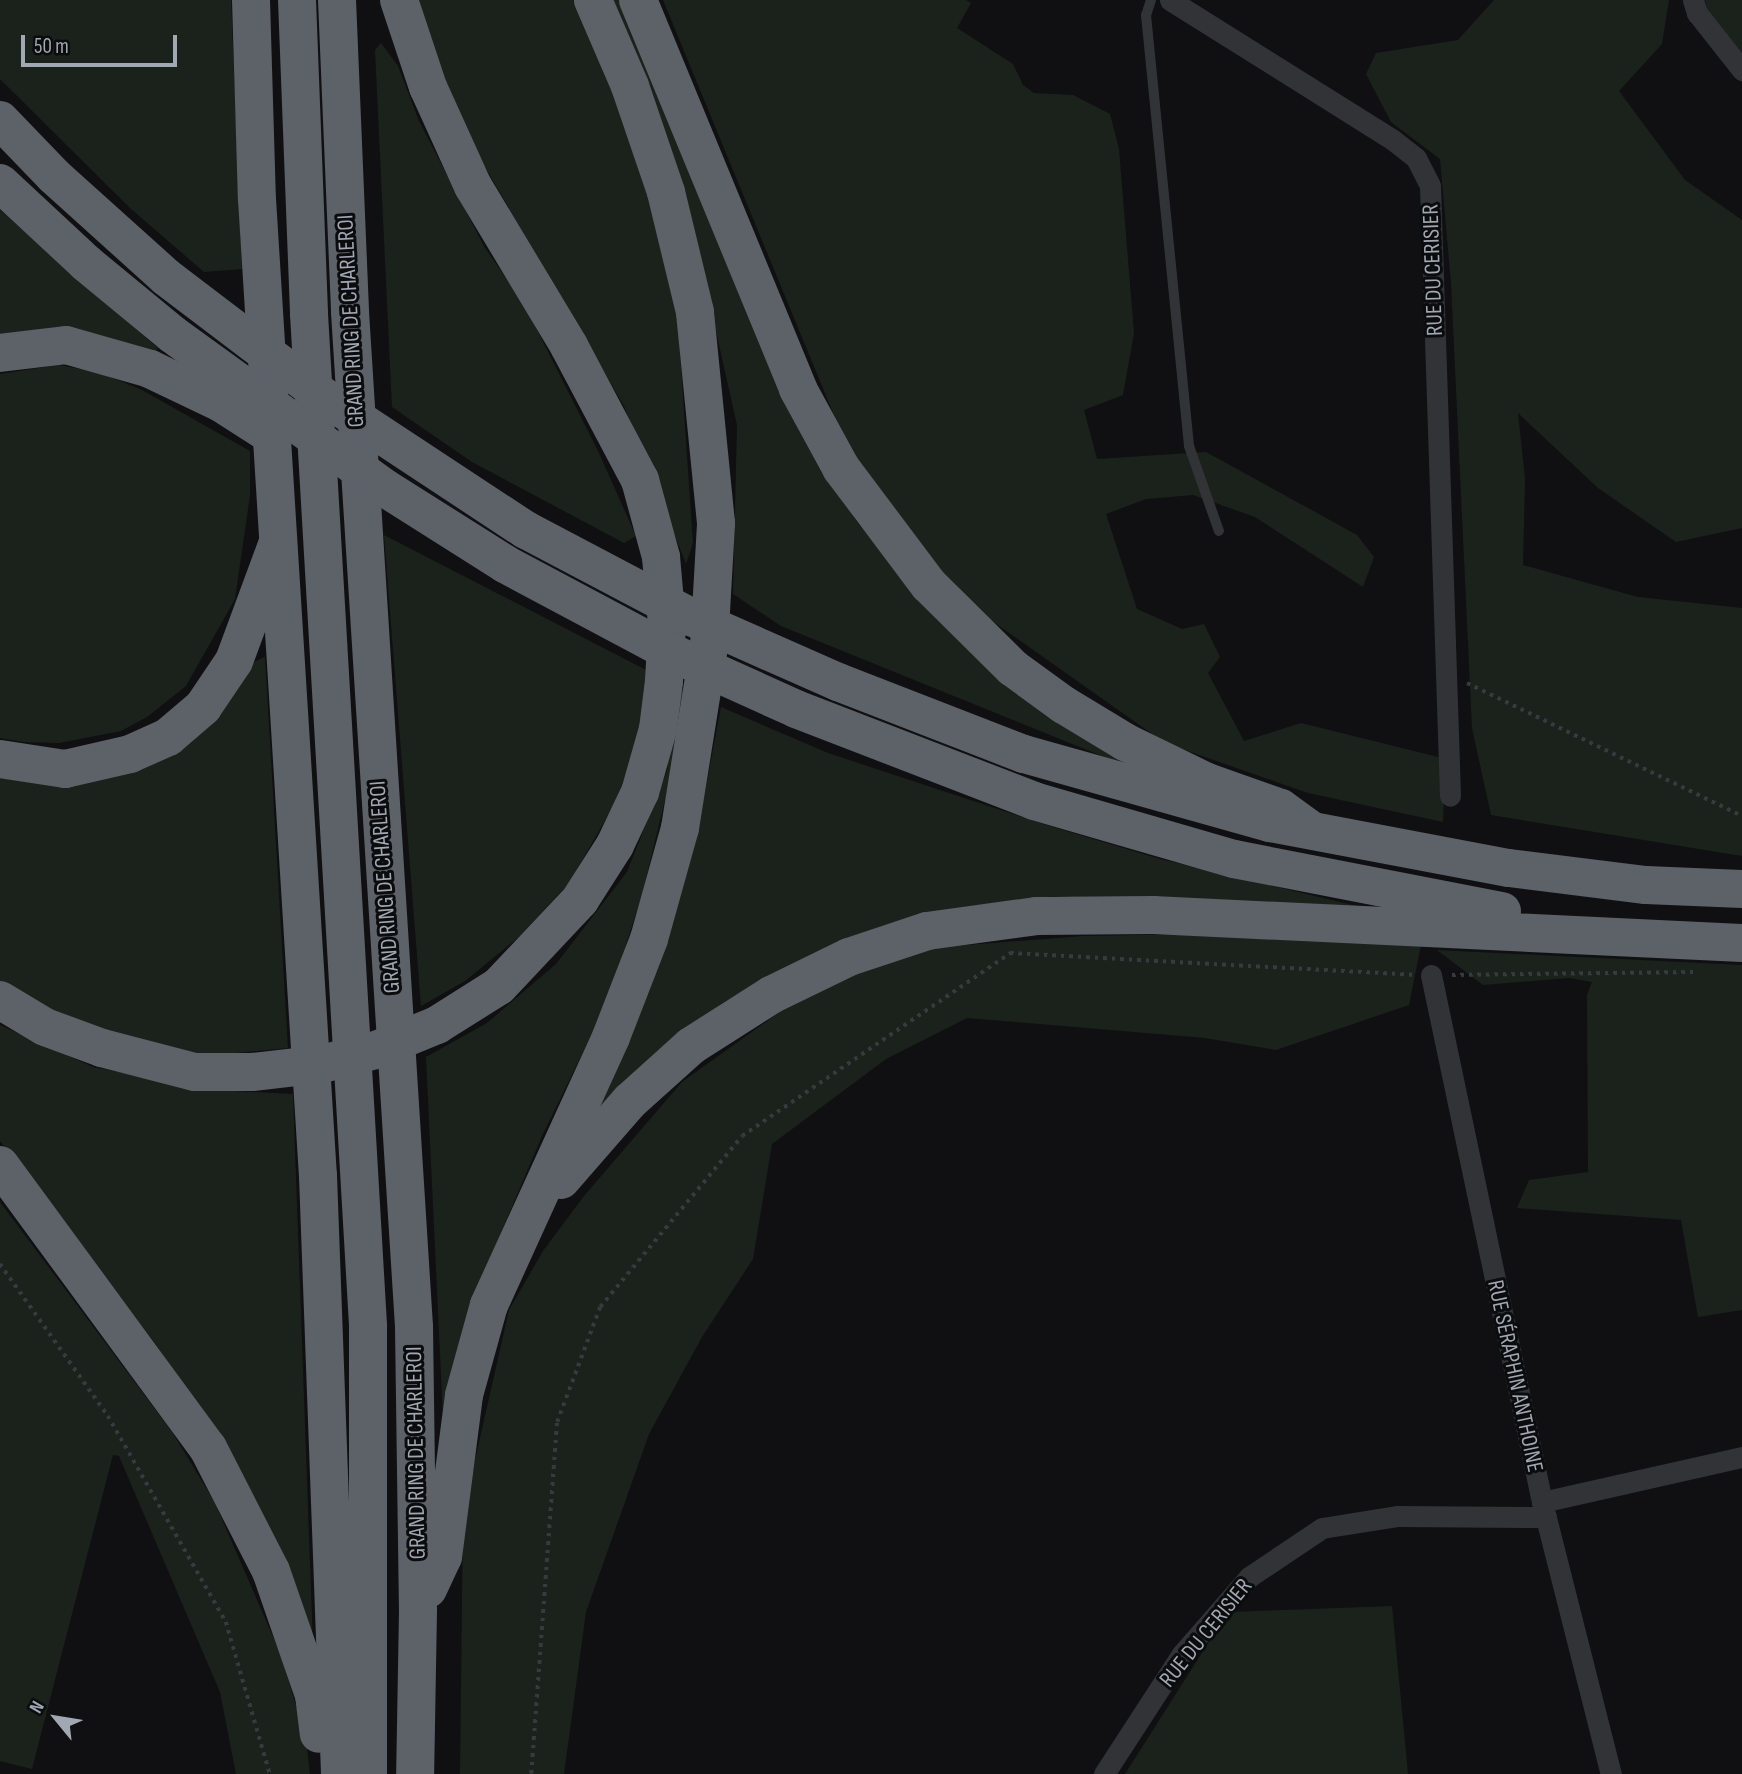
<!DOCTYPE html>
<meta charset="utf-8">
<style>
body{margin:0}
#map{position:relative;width:1742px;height:1774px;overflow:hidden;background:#101012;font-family:"Sofia Sans Condensed",sans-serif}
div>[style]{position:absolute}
.green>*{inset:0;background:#1b221b}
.path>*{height:3.5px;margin-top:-1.75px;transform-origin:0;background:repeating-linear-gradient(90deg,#373a3e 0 3.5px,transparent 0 8.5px)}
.lane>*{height:10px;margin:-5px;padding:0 5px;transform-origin:5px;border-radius:5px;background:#313337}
.street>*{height:21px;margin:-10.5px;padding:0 10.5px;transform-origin:10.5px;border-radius:10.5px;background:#313337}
.highway>*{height:38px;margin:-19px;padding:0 19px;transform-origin:19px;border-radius:19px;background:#5d6168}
.highway-bridge>*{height:38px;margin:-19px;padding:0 19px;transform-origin:19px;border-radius:19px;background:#5d6168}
span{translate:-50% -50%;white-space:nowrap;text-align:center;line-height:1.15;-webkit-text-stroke:6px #0b0c0d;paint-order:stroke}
.street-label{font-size:23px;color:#a1a8b3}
.north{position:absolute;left:21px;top:1683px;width:70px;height:70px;-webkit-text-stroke:5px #0b0c0d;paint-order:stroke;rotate:300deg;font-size:19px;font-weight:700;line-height:28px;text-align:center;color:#a1a8b3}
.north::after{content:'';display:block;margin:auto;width:24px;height:32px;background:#a1a8b3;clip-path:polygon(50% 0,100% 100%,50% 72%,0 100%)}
.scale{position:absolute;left:21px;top:35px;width:156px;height:32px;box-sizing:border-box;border:4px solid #a1a8b3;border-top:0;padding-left:9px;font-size:21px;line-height:24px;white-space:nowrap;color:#a1a8b3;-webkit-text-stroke:5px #0b0c0d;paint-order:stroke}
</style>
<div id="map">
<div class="green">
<div style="clip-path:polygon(0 0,231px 0,242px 269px,204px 272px,131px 209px,0 79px)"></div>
<div style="clip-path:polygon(418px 0,573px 0,637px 150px,676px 295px,693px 543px,686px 564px,624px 406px,474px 148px,428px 39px)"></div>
<div style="clip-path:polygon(610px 0,625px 0,796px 413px,856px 521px,963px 645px,1139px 771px,781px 626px,733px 594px,737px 425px,691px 220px)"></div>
<div style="clip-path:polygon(663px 0,966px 0,971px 3px,957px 28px,1013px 64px,1023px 85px,1034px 93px,1073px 95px,1110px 114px,1119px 149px,1134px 333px,1123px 395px,1084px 410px,1097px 459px,1206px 452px,1357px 535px,1374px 557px,1363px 587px,1255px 517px,1193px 495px,1146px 499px,1106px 514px,1137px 609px,1182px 629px,1204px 624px,1220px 657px,1208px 673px,1244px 741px,1301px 723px,1446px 759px,1443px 822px,1308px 793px,1165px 743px,968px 604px,850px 454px)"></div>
<div style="clip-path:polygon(1494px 0,1669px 0,1662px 44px,1619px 91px,1685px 180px,1742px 220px,1742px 528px,1676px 542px,1598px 488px,1518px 413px,1525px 479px,1523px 565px,1638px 597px,1742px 608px,1742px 856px,1491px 815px,1472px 728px,1451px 283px,1440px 159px,1391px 122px,1366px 74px,1376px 53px,1458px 40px)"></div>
<div style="clip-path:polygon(1705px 0,1742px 0,1742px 53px,1709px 17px)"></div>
<div style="clip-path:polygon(381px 43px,398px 66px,419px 121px,485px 248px,523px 302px,598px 451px,636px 536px,624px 543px,472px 462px,392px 407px,375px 50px)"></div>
<div style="clip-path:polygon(0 210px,158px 348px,152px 357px,0 339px)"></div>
<div style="clip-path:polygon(58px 365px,98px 372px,142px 390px,250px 451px,250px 495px,235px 599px,186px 686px,147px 717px,121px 731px,59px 743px,24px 742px,0 738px,0 374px)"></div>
<div style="clip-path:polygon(384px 535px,650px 672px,636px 748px,614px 805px,569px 883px,519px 937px,465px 981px,421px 1006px)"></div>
<div style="clip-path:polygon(265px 657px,288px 1048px,225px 1054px,171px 1052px,88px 1029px,0 983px,0 778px,51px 785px,97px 780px,244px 666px)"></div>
<div style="clip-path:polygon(678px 687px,691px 692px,642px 895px,607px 1003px,542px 1136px,482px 1277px,443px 1417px,426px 1057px,487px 1023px,556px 964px,627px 872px,667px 771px)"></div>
<div style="clip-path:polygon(721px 707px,828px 753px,1043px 824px,1160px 859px,1386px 913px,1052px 896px,963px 907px,791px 965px,724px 1002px,629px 1079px,595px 1116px,702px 808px)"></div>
<div style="clip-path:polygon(1251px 933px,1421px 945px,1409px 1005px,1276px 1050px,1205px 1038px,967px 1018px,886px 1059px,772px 1144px,753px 1259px,702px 1337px,649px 1434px,586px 1612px,564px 1774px,460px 1774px,463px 1513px,509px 1310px,543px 1251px,584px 1196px,682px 1082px,795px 1001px,914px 949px,1083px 936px)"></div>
<div style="clip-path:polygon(1437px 950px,1742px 965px,1742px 1310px,1698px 1317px,1681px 1220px,1517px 1208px,1529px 1180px,1588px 1172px,1587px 995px,1592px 982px,1569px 978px,1483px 985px)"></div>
<div style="clip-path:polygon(0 1025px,93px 1067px,213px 1090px,293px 1094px,313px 1646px,211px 1425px,155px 1343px,0 1141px)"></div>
<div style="clip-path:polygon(0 1202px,172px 1432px,214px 1501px,281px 1655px,306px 1740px,310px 1774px,236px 1774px,220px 1692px,119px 1456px,113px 1455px,32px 1769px,0 1761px)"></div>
<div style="clip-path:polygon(1392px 1606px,1408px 1774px,1125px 1774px,1228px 1612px)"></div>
</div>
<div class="path">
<div style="left:1467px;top:683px;width:305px;rotate:25.8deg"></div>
<div style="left:1452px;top:975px;width:241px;rotate:-0.7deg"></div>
<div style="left:0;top:1264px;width:186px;rotate:54.6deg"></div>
<div style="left:108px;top:1416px;width:237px;rotate:60.2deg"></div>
<div style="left:226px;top:1622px;width:158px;rotate:73.9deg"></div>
<div style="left:531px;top:1774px;width:353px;rotate:-85.8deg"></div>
<div style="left:557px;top:1422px;width:123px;rotate:-69.5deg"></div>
<div style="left:600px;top:1307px;width:222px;rotate:-50.3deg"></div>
<div style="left:742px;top:1136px;width:325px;rotate:-34.3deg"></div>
<div style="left:1010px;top:953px;width:404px;rotate:3.1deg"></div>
</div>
<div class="lane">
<div style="left:1151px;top:0;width:16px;rotate:108deg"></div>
<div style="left:1146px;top:15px;width:433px;rotate:84.3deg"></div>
<div style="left:1189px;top:446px;width:90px;rotate:70.6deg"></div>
</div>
<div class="street">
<div style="left:1170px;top:0;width:263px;rotate:32.1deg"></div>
<div style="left:1393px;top:140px;width:29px;rotate:38deg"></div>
<div style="left:1416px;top:158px;width:31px;rotate:63deg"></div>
<div style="left:1430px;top:186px;width:610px;rotate:88.12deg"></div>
<div style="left:1693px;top:0;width:14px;rotate:73deg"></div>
<div style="left:1697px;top:13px;width:73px;rotate:51.7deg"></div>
<div style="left:1431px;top:975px;width:539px;rotate:78.11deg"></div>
<div style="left:1542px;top:1502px;width:281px;rotate:75.8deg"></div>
<div style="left:1542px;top:1502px;width:205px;rotate:-12.7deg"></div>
<div style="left:1104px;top:1774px;width:143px;rotate:-57deg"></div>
<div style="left:1182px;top:1654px;width:102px;rotate:-49deg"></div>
<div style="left:1249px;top:1577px;width:88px;rotate:-33.9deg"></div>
<div style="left:1322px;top:1528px;width:77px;rotate:-9deg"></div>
<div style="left:1398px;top:1516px;width:148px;rotate:0.4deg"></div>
</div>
<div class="highway">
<div style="left:251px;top:0;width:199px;rotate:88.3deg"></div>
<div style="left:257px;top:199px;width:979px;rotate:86.43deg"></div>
<div style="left:318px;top:1176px;width:598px;rotate:87.89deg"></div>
<div style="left:297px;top:0;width:314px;rotate:87.8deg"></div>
<div style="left:309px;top:314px;width:1014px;rotate:86.66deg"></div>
<div style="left:368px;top:1326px;width:448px;rotate:90deg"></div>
<div style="left:337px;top:0;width:312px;rotate:87.6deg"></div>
<div style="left:350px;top:312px;width:1017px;rotate:86.39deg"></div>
<div style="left:414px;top:1327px;width:283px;rotate:89.2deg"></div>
<div style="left:418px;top:1610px;width:164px;rotate:91deg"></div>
<div style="left:399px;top:0;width:92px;rotate:71.6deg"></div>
<div style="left:428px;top:87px;width:109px;rotate:65.6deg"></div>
<div style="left:473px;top:186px;width:187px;rotate:59deg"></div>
<div style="left:569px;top:346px;width:152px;rotate:62.1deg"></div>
<div style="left:640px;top:480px;width:80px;rotate:74.7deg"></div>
<div style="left:661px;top:557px;width:67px;rotate:84.9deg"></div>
<div style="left:667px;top:624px;width:57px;rotate:93deg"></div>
<div style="left:664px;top:681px;width:48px;rotate:97.1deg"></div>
<div style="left:658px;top:729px;width:66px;rotate:105.9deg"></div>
<div style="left:640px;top:792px;width:59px;rotate:115.3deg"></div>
<div style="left:615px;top:845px;width:65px;rotate:122.5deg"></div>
<div style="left:580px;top:900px;width:118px;rotate:133.3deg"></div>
<div style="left:638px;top:0;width:421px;rotate:67.6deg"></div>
<div style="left:798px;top:389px;width:90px;rotate:61.4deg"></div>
<div style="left:841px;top:468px;width:146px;rotate:53.1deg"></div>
<div style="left:929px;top:585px;width:118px;rotate:44.7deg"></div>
<div style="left:1013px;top:668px;width:63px;rotate:36deg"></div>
<div style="left:1064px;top:705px;width:71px;rotate:31.2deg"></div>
<div style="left:1125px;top:742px;width:91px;rotate:26deg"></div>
<div style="left:1207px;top:782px;width:78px;rotate:19.4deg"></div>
<div style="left:1281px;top:808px;width:37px;rotate:36deg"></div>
<div style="left:0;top:120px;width:78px;rotate:46deg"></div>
<div style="left:54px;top:176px;width:151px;rotate:42deg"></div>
<div style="left:0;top:183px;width:117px;rotate:42.9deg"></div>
<div style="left:86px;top:263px;width:112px;rotate:39.5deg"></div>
<div style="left:0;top:353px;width:66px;rotate:-6.9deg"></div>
<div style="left:66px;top:345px;width:87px;rotate:15.9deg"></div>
<div style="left:838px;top:682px;width:199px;rotate:21.2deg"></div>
<div style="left:1024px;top:754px;width:255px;rotate:15.7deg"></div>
<div style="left:1270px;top:823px;width:243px;rotate:10.7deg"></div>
<div style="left:1509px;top:868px;width:138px;rotate:7.1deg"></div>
<div style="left:1646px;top:885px;width:96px;rotate:2.4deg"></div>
<div style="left:796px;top:709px;width:255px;rotate:21.1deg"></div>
<div style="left:1034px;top:801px;width:208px;rotate:16.2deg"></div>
<div style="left:1234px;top:859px;width:273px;rotate:11deg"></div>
<div style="left:0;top:759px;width:66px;rotate:8.7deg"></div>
<div style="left:65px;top:769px;width:67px;rotate:-13deg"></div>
<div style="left:130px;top:754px;width:42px;rotate:-24.1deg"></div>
<div style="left:168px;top:737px;width:46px;rotate:-40.6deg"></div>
<div style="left:203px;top:707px;width:55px;rotate:-56deg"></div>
<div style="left:234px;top:661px;width:124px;rotate:-69.7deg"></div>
<div style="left:0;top:1000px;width:52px;rotate:31deg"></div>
<div style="left:45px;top:1027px;width:61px;rotate:20.2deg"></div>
<div style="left:102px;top:1048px;width:96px;rotate:14.5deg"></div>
<div style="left:195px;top:1072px;width:57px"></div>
<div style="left:0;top:1165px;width:351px;rotate:53.7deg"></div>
<div style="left:208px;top:1448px;width:138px;rotate:62.9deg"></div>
<div style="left:271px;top:1571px;width:131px;rotate:70.9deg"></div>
<div style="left:314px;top:1695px;width:39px;rotate:83deg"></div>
<div style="left:561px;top:1180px;width:105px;rotate:-48.9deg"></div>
<div style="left:630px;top:1101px;width:82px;rotate:-42deg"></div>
<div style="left:691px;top:1046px;width:95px;rotate:-32.5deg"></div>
<div style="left:771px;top:995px;width:87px;rotate:-26deg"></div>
<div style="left:849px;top:957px;width:82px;rotate:-18.4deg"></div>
<div style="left:927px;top:931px;width:110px;rotate:-7.8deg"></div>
<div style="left:1036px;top:916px;width:117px;rotate:-0.5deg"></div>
<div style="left:1153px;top:915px;width:590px;rotate:2.72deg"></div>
<div style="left:428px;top:1589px;width:35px;rotate:-65deg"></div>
<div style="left:443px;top:1557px;width:163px;rotate:-82.6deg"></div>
<div style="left:464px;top:1395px;width:93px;rotate:-74.5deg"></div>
<div style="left:489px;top:1305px;width:294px;rotate:-65.5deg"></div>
<div style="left:611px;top:1037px;width:105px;rotate:-68.8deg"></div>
<div style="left:649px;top:939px;width:115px;rotate:-74.4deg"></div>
<div style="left:680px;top:828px;width:184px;rotate:-80.9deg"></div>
<div style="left:709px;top:646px;width:123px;rotate:-86.7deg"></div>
<div style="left:716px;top:523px;width:212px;rotate:-95.7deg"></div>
<div style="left:695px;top:312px;width:123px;rotate:-103.6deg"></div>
<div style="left:666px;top:192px;width:112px;rotate:-108.8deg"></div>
<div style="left:630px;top:86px;width:94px;rotate:-113.3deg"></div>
</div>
<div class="highway-bridge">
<div style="left:166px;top:277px;width:198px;rotate:37.2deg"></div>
<div style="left:324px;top:397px;width:242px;rotate:33.4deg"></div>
<div style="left:526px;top:530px;width:187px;rotate:27.8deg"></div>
<div style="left:691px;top:617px;width:161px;rotate:23.9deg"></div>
<div style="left:172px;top:334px;width:263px;rotate:35.9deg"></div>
<div style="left:385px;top:488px;width:142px;rotate:32.3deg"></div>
<div style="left:505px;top:564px;width:187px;rotate:28.1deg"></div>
<div style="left:670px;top:652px;width:138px;rotate:24.3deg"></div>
<div style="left:150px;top:369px;width:79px;rotate:25.6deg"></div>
<div style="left:221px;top:403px;width:59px;rotate:32.6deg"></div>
<div style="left:252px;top:1072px;width:70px;rotate:-6.5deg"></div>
<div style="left:322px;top:1064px;width:56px;rotate:-14.5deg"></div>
<div style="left:376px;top:1050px;width:66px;rotate:-22.3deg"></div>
<div style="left:437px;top:1025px;width:73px;rotate:-32.2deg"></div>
</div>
<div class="street-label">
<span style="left:1433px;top:270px;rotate:-92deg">RUE DU CERISIER</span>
<span style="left:351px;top:321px;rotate:-93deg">GRAND RING DE CHARLEROI</span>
<span style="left:385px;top:887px;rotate:-94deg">GRAND RING DE CHARLEROI</span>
<span style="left:1515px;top:1376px;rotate:78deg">RUE SÉRAPHIN ANTHOINE</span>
<span style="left:416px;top:1453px;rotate:-91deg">GRAND RING DE CHARLEROI</span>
<span style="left:1206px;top:1633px;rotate:-51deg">RUE DU CERISIER</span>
</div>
<div class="north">N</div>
<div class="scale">50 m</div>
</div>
